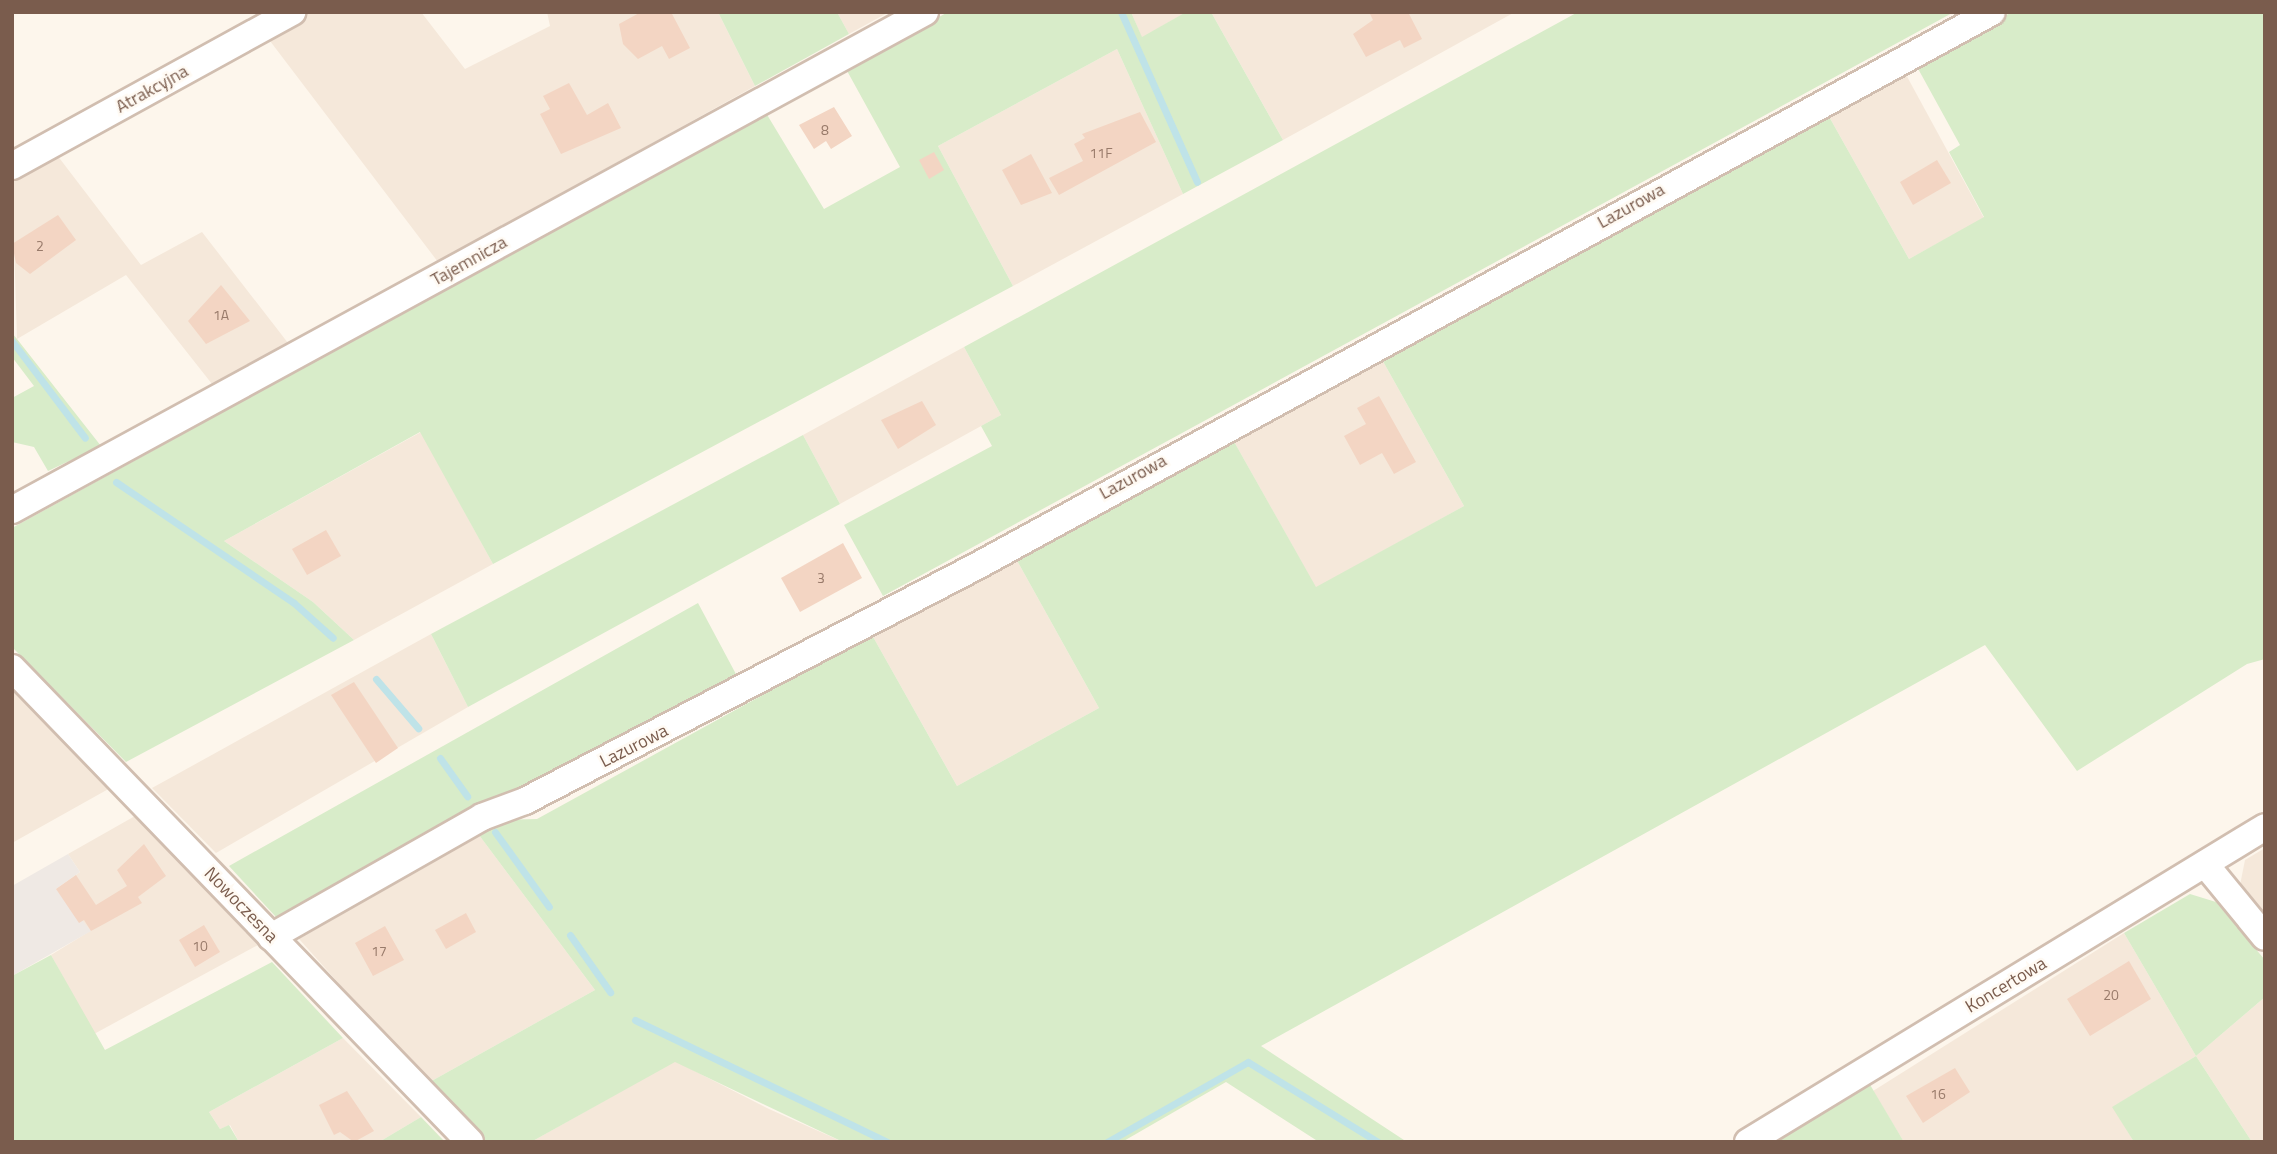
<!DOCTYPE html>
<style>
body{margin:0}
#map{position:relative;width:2277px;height:1154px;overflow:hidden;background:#fdf6ec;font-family:"Titillium Web",sans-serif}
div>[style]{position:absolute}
.residential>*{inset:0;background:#f5e8da}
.industrial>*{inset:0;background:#efe9e4}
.green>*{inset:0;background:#d8ecc9}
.stream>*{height:7px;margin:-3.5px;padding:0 3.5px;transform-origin:3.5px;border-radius:3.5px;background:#bfe3e8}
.building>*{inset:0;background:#f3d5c3}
.roads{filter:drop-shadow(2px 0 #d1beb0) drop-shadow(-2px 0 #d1beb0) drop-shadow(0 2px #d1beb0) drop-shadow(0 -2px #d1beb0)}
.minor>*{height:26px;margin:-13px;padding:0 13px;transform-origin:13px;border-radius:13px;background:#fff}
span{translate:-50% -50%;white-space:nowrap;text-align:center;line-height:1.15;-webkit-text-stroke:5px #fffaf3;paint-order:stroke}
.number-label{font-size:14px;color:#987a6a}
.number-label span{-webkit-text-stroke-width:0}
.street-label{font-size:18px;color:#7a5c4d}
.frame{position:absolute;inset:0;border:14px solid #7a5c4d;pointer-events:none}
</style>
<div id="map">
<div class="residential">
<div style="clip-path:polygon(309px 12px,421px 12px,465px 69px,550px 26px,547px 12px,718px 12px,755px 86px,438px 262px,267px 37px)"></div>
<div style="clip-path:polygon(837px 12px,889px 12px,849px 34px)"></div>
<div style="clip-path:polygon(1131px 12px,1186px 12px,1142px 38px)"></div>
<div style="clip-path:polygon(1211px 12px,1515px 12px,1283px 140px)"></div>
<div style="clip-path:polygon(1117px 49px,1183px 194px,1013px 286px,938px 146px)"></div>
<div style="clip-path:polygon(1904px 71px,1984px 218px,1909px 259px,1827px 113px)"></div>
<div style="clip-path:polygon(57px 155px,141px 265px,202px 232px,288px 343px,212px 384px,126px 275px,17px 339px,12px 179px)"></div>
<div style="clip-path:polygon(964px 347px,1001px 415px,840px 504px,803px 435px)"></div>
<div style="clip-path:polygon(1380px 356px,1464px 506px,1316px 588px,1232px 438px)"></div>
<div style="clip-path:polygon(421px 432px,493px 564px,354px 640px,313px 602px,224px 541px)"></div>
<div style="clip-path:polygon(1015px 557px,1099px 708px,957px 786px,872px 635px)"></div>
<div style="clip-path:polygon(431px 634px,468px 707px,216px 853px,152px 788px)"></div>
<div style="clip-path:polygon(12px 685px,112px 787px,12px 843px)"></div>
<div style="clip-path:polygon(135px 816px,258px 945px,94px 1034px,51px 955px,90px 931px,56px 889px,80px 872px,68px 854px)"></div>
<div style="clip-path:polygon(476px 831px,595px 990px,428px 1083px,291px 930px)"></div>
<div style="clip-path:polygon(2265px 848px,2265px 921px,2239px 890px,2245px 860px)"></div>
<div style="clip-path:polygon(2124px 933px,2196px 1056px,2265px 997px,2265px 1142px,2252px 1142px,2196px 1056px,2113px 1107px,2134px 1142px,1904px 1142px,1873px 1091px)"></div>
<div style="clip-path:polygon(343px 1038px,421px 1117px,379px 1142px,239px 1142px,230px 1125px,220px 1129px,209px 1112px)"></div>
<div style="clip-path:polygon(675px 1061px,769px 1109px,843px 1142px,531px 1142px)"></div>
</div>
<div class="industrial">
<div style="clip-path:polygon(68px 854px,80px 872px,56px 889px,91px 931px,12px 976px,12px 886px)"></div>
</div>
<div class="green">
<div style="clip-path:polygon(718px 12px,837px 12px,849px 34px,755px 86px)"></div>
<div style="clip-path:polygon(948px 12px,1131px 12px,1142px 37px,1186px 12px,1211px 12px,1283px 140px,1183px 194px,1117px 49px,938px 146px,1013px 286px,493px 564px,420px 432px,224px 541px,313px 602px,354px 640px,126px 762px,12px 647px,12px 528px,766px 113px,824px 209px,900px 167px,846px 69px)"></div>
<div style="clip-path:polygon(1578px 12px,1954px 12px,883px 596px,844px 525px,992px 446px,981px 426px,1001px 415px,964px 347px)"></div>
<div style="clip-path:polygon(2012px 12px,2265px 12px,2265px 659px,2247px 664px,2077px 771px,1985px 645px,1261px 1046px,1407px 1142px,1319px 1142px,1226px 1082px,1122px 1142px,843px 1142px,675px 1062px,531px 1142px,481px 1142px,428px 1083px,595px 990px,476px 831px,499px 820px,537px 819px,872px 635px,957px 786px,1099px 708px,1015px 557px,1232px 438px,1316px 587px,1464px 506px,1380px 356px,1827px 113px,1909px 259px,1984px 217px,1949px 152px,1960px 145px,1916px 65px)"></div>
<div style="clip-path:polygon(12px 333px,17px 339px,101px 446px,48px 471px,34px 447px,12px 442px,12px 398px,34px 386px,12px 357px)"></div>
<div style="clip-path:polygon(803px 435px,840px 504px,468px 707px,431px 634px)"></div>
<div style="clip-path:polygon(698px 603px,737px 676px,513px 798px,466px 811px,276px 917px,229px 866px)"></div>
<div style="clip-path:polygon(2190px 894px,2216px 902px,2265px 960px,2265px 997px,2196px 1056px,2252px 1142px,2134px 1142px,2112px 1107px,2196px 1056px,2124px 933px)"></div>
<div style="clip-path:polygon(51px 955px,105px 1050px,272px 962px,343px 1038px,209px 1112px,220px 1129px,229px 1125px,239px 1142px,12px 1142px,12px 976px)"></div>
<div style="clip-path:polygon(1869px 1083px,1904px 1142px,1774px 1142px)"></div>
<div style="clip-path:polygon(421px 1117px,445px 1142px,379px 1142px)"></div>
</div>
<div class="stream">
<div style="left:1121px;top:12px;width:186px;rotate:65.9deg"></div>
<div style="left:12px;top:341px;width:121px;rotate:53deg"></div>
<div style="left:116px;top:482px;width:215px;rotate:34.2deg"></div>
<div style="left:294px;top:603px;width:52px;rotate:41.9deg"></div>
<div style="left:376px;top:679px;width:65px;rotate:49.4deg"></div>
<div style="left:440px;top:758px;width:47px;rotate:54.6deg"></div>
<div style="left:495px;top:832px;width:92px;rotate:54.2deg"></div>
<div style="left:570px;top:935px;width:70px;rotate:54.9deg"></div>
<div style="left:635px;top:1020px;width:280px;rotate:25.8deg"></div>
<div style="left:1107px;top:1142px;width:162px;rotate:-29.6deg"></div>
<div style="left:1248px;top:1062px;width:153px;rotate:31.6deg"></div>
</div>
<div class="building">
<div style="clip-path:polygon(641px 12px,671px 12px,690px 48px,669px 59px,662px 46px,638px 59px,623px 44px,619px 24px)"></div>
<div style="clip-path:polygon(1369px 12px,1408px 12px,1422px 39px,1404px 48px,1400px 40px,1366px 57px,1353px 34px,1373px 20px)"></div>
<div style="clip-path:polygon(569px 83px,587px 115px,608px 103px,621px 128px,561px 154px,540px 114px,550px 109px,543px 96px)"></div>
<div style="clip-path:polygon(834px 107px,852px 136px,831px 149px,826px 141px,814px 149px,799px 125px)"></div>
<div style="clip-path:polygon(1140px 112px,1156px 142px,1059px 195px,1049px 178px,1083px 161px,1074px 144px,1085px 138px,1082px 134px)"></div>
<div style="clip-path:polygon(934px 152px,944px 170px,929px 179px,919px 160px)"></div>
<div style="clip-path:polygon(1031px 154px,1052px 193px,1021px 205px,1002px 170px)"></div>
<div style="clip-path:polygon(1937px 160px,1951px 183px,1913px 205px,1900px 182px)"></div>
<div style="clip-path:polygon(58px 215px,76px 240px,30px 274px,16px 263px,12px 244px)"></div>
<div style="clip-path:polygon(221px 285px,250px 321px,206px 344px,188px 321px)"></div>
<div style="clip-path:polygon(1379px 396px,1416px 462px,1394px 474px,1382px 453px,1360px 465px,1344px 436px,1366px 424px,1357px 408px)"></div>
<div style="clip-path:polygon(922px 401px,936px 425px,898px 449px,881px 420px)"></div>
<div style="clip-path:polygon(326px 530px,341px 556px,307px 575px,292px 549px)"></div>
<div style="clip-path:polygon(843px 543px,862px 578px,800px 612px,781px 578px)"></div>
<div style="clip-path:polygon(354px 682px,398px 748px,376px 763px,331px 695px)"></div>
<div style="clip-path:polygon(144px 844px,166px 876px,138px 897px,142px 903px,104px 924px,91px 931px,84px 920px,79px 923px,56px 889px,76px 875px,96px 905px,127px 886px,117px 870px)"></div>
<div style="clip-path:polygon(466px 913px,476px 932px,446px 949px,435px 930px)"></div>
<div style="clip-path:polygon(204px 925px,220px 952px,195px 967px,179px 940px)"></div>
<div style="clip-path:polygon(385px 926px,404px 960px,373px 976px,355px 943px)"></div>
<div style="clip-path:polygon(2129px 961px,2151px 999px,2090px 1036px,2067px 999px)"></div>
<div style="clip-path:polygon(1955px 1068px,1970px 1092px,1923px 1123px,1906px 1096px)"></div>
<div style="clip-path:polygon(347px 1091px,374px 1131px,354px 1142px,340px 1132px,334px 1135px,319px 1105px)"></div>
</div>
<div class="roads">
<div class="minor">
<div style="left:12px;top:166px;width:320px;rotate:-28.8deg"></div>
<div style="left:12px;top:510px;width:1040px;rotate:-28.61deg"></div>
<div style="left:12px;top:668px;width:659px;rotate:45.98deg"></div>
<div style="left:2205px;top:864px;width:94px;rotate:50.6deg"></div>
<div style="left:271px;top:937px;width:243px;rotate:-29.6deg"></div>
<div style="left:482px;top:817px;width:46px;rotate:-20.4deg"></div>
<div style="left:525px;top:801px;width:509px;rotate:-27.47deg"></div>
<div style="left:977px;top:566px;width:1156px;rotate:-28.63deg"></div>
<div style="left:1748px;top:1142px;width:605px;rotate:-31.35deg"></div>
</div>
</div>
<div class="number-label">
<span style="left:825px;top:130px">8</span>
<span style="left:1101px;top:153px">11F</span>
<span style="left:40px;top:246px">2</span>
<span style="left:221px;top:315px">1A</span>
<span style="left:821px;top:578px">3</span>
<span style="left:200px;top:946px">10</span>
<span style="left:379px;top:951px">17</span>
<span style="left:2111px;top:995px">20</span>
<span style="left:1938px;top:1094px">16</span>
</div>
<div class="street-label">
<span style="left:152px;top:89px;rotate:-29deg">Atrakcyjna</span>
<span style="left:1631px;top:206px;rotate:-29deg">Lazurowa</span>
<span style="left:469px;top:261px;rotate:-29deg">Tajemnicza</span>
<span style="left:1133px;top:477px;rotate:-29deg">Lazurowa</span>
<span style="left:634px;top:746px;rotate:-27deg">Lazurowa</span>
<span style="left:241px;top:905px;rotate:46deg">Nowoczesna</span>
<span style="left:2006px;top:985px;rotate:-31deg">Koncertowa</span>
</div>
<div class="frame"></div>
</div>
